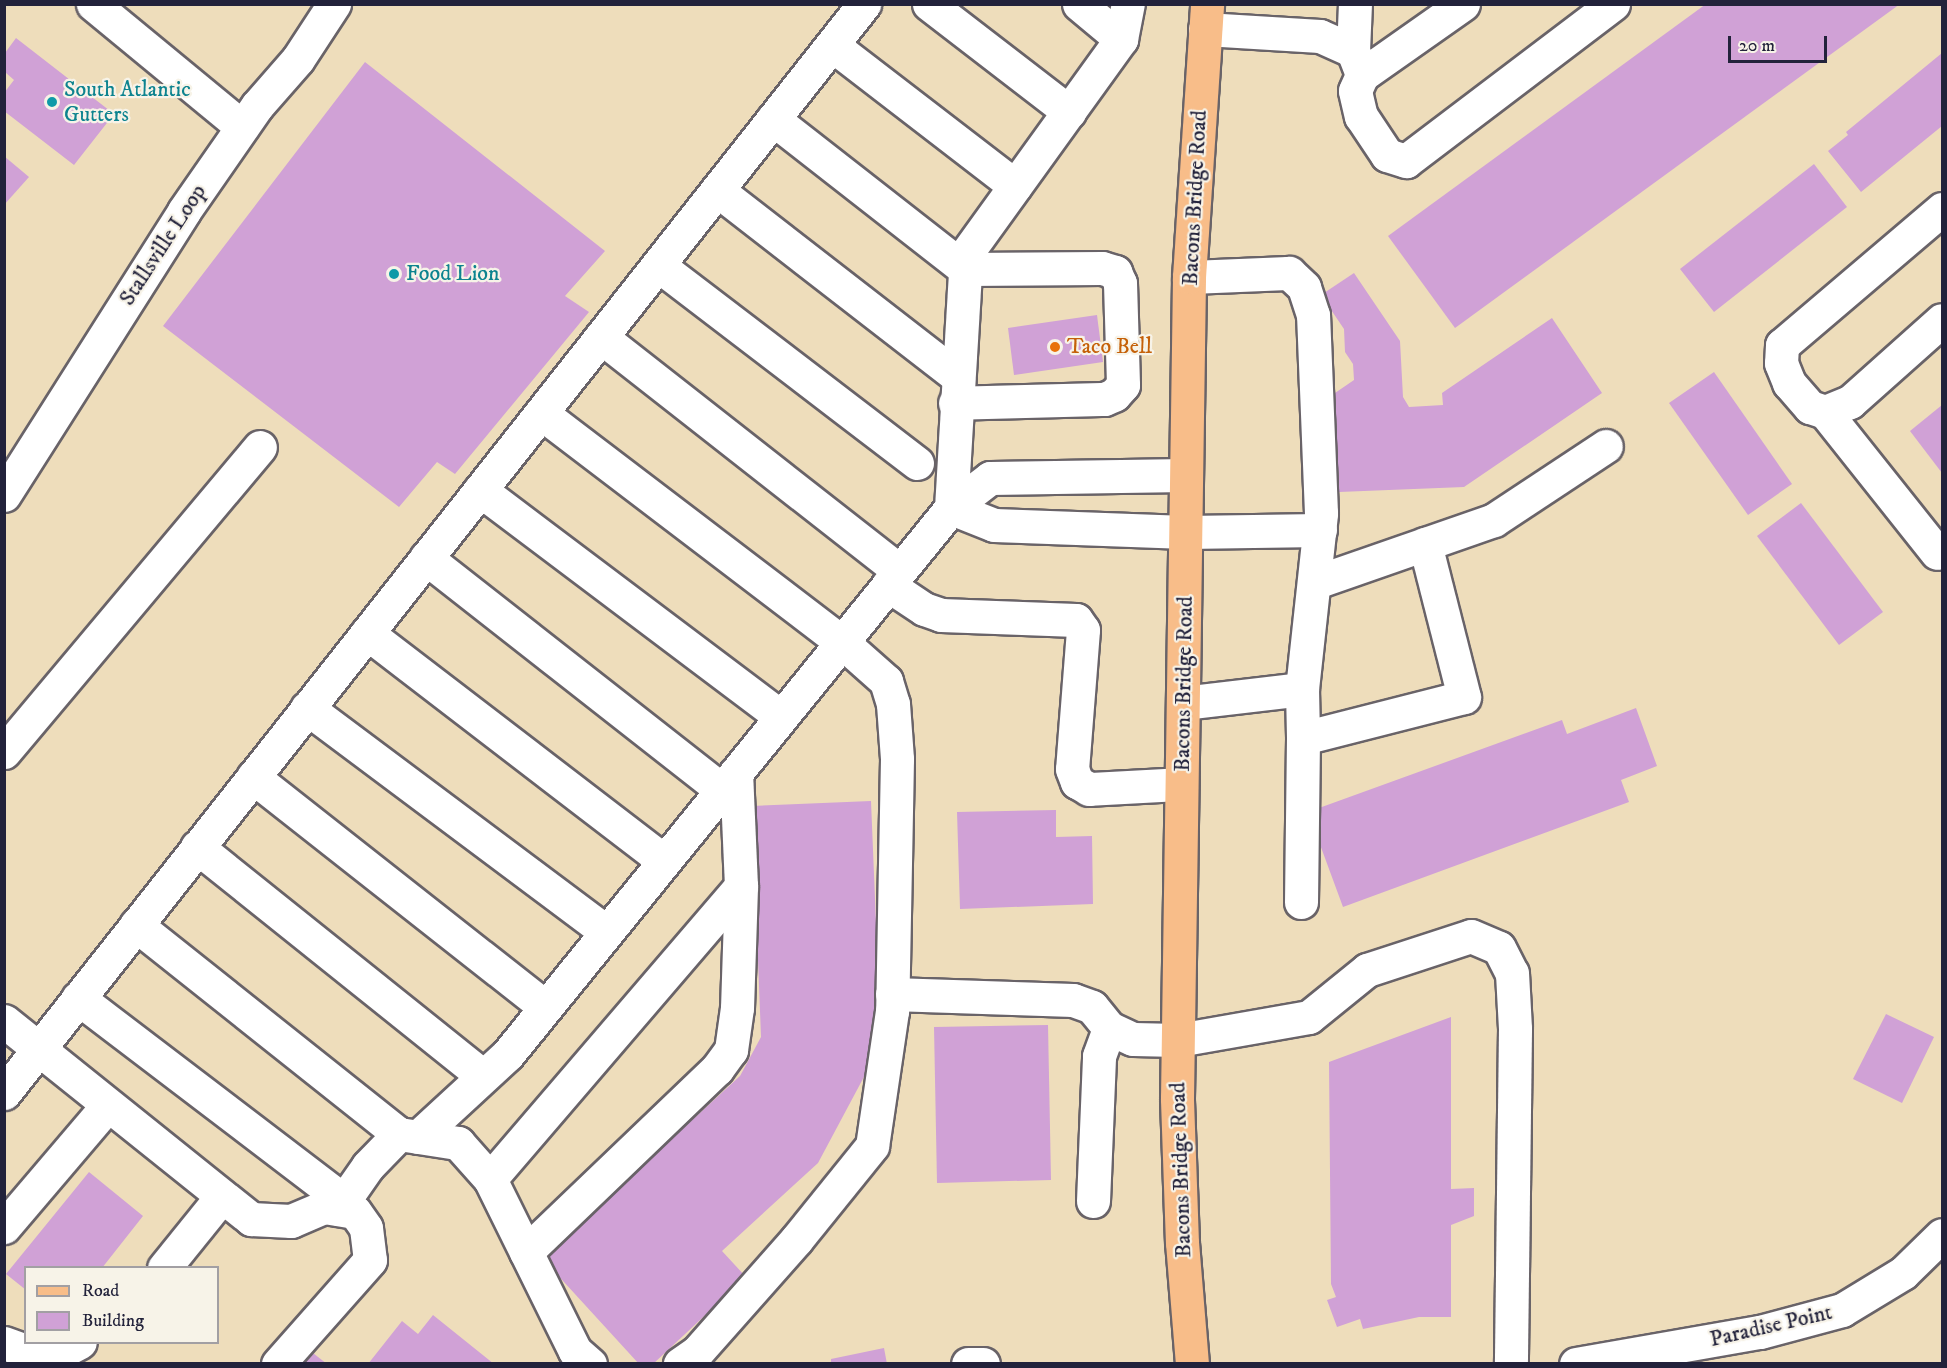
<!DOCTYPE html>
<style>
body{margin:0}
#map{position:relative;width:1947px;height:1368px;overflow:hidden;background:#edb;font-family:"IM FELL DW Pica",serif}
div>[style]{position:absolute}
.building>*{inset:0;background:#d0a1d6}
.roads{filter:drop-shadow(2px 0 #696368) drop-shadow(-2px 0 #696368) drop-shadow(0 2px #696368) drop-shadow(0 -2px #696368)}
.minor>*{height:33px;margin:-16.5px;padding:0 16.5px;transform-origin:16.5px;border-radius:16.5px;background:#fff}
.major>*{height:33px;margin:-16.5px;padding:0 16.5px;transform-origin:16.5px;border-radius:16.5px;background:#f8bd89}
.dots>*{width:16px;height:16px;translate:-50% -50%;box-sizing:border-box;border:3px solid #f7f3e8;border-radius:50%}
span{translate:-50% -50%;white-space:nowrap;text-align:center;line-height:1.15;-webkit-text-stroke:4.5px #f7f3e8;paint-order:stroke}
.culture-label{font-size:22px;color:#0d838f}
.left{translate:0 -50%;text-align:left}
.street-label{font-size:22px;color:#22223b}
.food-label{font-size:22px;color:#c56008}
.frame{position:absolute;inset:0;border:6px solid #22223b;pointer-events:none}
.legend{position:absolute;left:24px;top:1266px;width:195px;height:78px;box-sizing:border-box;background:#f7f3e8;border:2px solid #a29fa3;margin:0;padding:8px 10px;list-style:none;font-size:18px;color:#22223b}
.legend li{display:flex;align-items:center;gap:12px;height:30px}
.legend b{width:30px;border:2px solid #a29fa3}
.scale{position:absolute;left:1728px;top:36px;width:99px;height:27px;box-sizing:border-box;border:3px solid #22223b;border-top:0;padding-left:8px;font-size:18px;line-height:21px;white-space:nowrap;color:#22223b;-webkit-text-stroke:4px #f7f3e8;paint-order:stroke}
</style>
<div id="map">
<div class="building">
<div style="clip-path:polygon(1706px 4px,1900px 4px,1455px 328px,1388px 236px)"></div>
<div style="clip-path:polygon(16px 38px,114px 114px,74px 165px,4px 111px,4px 93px,14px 80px,5px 72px,5px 53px)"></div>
<div style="clip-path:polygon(1942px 53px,1942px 126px,1861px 192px,1828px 151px,1848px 135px,1846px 132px)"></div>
<div style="clip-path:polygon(365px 62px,605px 251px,565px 296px,589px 312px,455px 474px,437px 462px,399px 507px,163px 326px)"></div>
<div style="clip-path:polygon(4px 156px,29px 177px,4px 205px)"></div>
<div style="clip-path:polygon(1814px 164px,1847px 207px,1714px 312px,1680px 269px)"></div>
<div style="clip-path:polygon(1354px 273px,1400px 341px,1403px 397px,1409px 407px,1443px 405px,1442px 393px,1552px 318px,1602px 393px,1464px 487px,1339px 492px,1335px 393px,1354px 380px,1353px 364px,1345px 352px,1344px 329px,1321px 295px)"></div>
<div style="clip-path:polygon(1097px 315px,1103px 362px,1014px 375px,1008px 328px)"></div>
<div style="clip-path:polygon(1714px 372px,1792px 484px,1748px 515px,1669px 403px)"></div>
<div style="clip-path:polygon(1942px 405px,1942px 473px,1910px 431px)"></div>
<div style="clip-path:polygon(1801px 503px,1883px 612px,1839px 645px,1757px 536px)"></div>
<div style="clip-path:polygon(1636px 708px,1657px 766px,1621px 780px,1629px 802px,1343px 907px,1308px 812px,1562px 720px,1567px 734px)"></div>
<div style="clip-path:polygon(871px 801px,881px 1045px,818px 1163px,722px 1251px,746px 1277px,653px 1364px,639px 1364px,542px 1258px,740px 1076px,761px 1037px,752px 806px)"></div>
<div style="clip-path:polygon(1056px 810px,1056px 837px,1092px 836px,1093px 904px,960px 909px,957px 812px)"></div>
<div style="clip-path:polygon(1886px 1014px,1934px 1037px,1902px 1103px,1853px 1079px)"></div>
<div style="clip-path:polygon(1451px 1017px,1451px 1189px,1474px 1188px,1474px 1216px,1451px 1225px,1451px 1317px,1419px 1317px,1363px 1329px,1360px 1319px,1337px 1327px,1327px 1300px,1336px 1297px,1331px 1284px,1329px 1062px)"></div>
<div style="clip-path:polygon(1048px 1025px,1051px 1180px,937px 1183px,934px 1027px)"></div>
<div style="clip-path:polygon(89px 1172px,143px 1216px,102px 1268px,26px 1268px,26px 1290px,6px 1274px)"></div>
<div style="clip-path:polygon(433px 1315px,494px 1364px,368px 1364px,402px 1321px,418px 1334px)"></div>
<div style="clip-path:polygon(304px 1346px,327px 1364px,290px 1364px)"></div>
<div style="clip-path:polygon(884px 1348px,887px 1364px,831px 1364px,831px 1359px)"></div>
</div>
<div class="roads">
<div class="minor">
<div style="left:93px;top:4px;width:193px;rotate:39.5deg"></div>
<div style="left:929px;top:4px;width:177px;rotate:37.6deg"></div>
<div style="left:1079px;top:4px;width:55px;rotate:39.8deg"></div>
<div style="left:1463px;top:4px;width:123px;rotate:144.9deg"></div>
<div style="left:1362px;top:75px;width:17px;rotate:114deg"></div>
<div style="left:1355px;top:91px;width:26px;rotate:77deg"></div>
<div style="left:1361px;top:116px;width:47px;rotate:56.3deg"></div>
<div style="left:1387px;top:155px;width:20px;rotate:18deg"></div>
<div style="left:1406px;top:161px;width:260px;rotate:-37.2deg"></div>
<div style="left:1205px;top:29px;width:115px;rotate:3.5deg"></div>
<div style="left:1320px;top:36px;width:36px;rotate:24deg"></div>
<div style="left:1353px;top:51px;width:26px;rotate:69deg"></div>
<div style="left:832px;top:45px;width:231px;rotate:37.6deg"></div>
<div style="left:1353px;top:51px;width:47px;rotate:-87.6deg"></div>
<div style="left:773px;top:119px;width:244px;rotate:38deg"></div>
<div style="left:965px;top:269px;width:137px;rotate:-0.4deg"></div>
<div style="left:1102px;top:268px;width:14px;rotate:17deg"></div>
<div style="left:1115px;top:272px;width:12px;rotate:66deg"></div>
<div style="left:1120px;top:283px;width:102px;rotate:88.3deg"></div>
<div style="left:1123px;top:385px;width:13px;rotate:132deg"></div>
<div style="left:1114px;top:395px;width:11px;rotate:158deg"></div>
<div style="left:1104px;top:399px;width:149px;rotate:178.5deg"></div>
<div style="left:717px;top:190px;width:304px;rotate:37.8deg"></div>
<div style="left:1942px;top:209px;width:210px;rotate:139.6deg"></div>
<div style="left:1782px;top:345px;width:18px;rotate:93deg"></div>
<div style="left:1781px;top:363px;width:22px;rotate:68deg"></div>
<div style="left:1789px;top:383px;width:32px;rotate:49deg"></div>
<div style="left:1810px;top:407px;width:16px;rotate:18deg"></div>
<div style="left:1825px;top:412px;width:27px;rotate:-22deg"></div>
<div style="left:1850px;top:402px;width:123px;rotate:-41.7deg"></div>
<div style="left:658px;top:265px;width:326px;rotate:37.4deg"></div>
<div style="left:601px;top:337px;width:379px;rotate:38.1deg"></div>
<div style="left:1825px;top:412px;width:180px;rotate:51.5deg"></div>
<div style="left:541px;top:413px;width:378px;rotate:37.3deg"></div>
<div style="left:842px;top:642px;width:59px;rotate:41.6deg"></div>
<div style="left:886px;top:681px;width:24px;rotate:73deg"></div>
<div style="left:893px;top:704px;width:55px;rotate:85.8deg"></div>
<div style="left:897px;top:759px;width:252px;rotate:91.1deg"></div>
<div style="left:892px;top:1011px;width:136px;rotate:98.4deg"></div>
<div style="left:872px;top:1146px;width:119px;rotate:128.9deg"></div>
<div style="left:797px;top:1239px;width:151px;rotate:131.5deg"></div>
<div style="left:697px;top:1352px;width:21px;rotate:145deg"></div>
<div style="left:1186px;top:475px;width:196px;rotate:179.1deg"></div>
<div style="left:990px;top:478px;width:49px;rotate:142.4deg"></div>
<div style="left:951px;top:508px;width:46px;rotate:21.6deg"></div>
<div style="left:994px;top:525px;width:192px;rotate:2.1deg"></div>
<div style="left:1186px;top:532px;width:134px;rotate:-0.9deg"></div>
<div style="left:480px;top:490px;width:377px;rotate:37deg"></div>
<div style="left:4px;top:495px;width:336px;rotate:-57.6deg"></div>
<div style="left:184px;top:211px;width:128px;rotate:-55.2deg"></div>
<div style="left:257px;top:106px;width:62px;rotate:-48.9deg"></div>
<div style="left:298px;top:59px;width:66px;rotate:-56.8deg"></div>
<div style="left:426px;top:558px;width:376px;rotate:38.1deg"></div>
<div style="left:1316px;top:582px;width:188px;rotate:-19.2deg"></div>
<div style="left:1494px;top:520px;width:134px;rotate:-33.5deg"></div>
<div style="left:888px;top:585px;width:43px;rotate:33.7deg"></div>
<div style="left:924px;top:609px;width:18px;rotate:19deg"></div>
<div style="left:941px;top:615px;width:135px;rotate:2.1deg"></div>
<div style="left:1076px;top:620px;width:12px;rotate:55deg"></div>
<div style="left:1083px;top:630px;width:139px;rotate:94.5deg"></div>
<div style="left:1072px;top:769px;width:14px;rotate:69deg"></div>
<div style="left:1077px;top:782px;width:14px;rotate:30deg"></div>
<div style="left:1089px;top:789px;width:92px;rotate:-3.1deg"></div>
<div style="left:367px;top:633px;width:374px;rotate:37.5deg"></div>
<div style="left:1302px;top:689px;width:49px;rotate:88.8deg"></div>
<div style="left:1303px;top:738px;width:166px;rotate:-14.3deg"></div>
<div style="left:1464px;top:697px;width:158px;rotate:-104.3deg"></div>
<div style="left:1183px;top:703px;width:120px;rotate:-6.7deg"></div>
<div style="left:1302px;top:689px;width:177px;rotate:-83.8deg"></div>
<div style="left:1321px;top:513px;width:198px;rotate:-92.3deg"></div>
<div style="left:1313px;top:315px;width:29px;rotate:-108deg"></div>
<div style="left:1304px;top:287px;width:21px;rotate:-137deg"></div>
<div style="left:1289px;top:273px;width:100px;rotate:177.7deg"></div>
<div style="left:307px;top:708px;width:374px;rotate:36.8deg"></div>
<div style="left:4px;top:752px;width:398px;rotate:-50deg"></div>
<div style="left:253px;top:777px;width:372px;rotate:38.2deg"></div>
<div style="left:197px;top:847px;width:366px;rotate:38.7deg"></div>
<div style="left:1301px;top:902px;width:164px;rotate:-89.3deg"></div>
<div style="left:136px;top:925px;width:336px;rotate:38.5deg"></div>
<div style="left:892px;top:994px;width:181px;rotate:1.9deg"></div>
<div style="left:1073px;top:1000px;width:20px;rotate:20deg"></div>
<div style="left:1092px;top:1007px;width:27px;rotate:51deg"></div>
<div style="left:1109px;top:1028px;width:26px;rotate:25deg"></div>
<div style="left:1133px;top:1039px;width:45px;rotate:1.3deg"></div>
<div style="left:1178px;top:1040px;width:133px;rotate:-10deg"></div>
<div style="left:1309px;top:1017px;width:75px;rotate:-39deg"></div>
<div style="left:1367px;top:970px;width:109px;rotate:-18.1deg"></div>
<div style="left:1471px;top:936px;width:30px;rotate:23deg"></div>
<div style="left:1499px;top:948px;width:28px;rotate:63deg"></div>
<div style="left:1512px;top:973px;width:56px;rotate:86.9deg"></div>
<div style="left:1515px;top:1029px;width:335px;rotate:90.7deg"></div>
<div style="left:78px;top:998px;width:335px;rotate:37.3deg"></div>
<div style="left:4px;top:1021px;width:317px;rotate:38.7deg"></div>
<div style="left:251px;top:1219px;width:40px;rotate:2.9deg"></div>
<div style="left:291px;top:1221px;width:36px;rotate:-23deg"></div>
<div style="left:324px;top:1207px;width:31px;rotate:9deg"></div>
<div style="left:355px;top:1212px;width:19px;rotate:55deg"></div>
<div style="left:366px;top:1228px;width:32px;rotate:83deg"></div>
<div style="left:370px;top:1260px;width:139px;rotate:131.5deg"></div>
<div style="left:4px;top:1093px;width:1388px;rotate:-51.7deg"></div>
<div style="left:418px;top:1137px;width:122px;rotate:-42.7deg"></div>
<div style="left:508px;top:1054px;width:703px;rotate:-50.95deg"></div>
<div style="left:951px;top:508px;width:254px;rotate:-86.6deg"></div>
<div style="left:966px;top:254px;width:265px;rotate:-54.2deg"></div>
<div style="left:1121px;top:39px;width:36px;rotate:-79deg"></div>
<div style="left:490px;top:1179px;width:192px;rotate:63.7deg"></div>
<div style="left:575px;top:1351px;width:20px;rotate:41deg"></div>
<div style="left:1093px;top:1201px;width:145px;rotate:-87.6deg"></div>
<div style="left:1099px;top:1056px;width:30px;rotate:-70deg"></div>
<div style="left:338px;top:1209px;width:52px;rotate:-55.1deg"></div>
<div style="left:368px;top:1166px;width:45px;rotate:-45.9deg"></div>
<div style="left:399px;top:1134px;width:60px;rotate:8.7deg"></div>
<div style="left:458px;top:1143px;width:48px;rotate:48.4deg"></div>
<div style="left:490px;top:1179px;width:386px;rotate:-49.4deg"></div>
<div style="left:4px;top:1227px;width:160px;rotate:-49.6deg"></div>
<div style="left:526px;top:1252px;width:265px;rotate:-43.8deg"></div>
<div style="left:717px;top:1069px;width:24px;rotate:-54deg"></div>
<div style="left:731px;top:1050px;width:42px;rotate:-81.9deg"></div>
<div style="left:737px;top:1008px;width:122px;rotate:-88.1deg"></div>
<div style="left:741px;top:886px;width:113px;rotate:-92.5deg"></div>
<div style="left:164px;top:1268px;width:92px;rotate:-51.1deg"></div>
<div style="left:4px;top:1343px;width:47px;rotate:20deg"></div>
<div style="left:48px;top:1359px;width:36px;rotate:-28deg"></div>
<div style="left:968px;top:1364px;width:15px"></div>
<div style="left:1576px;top:1364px;width:187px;rotate:-9.9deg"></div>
<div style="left:1760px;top:1332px;width:85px;rotate:-15deg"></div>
<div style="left:1842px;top:1310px;width:71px;rotate:-31.2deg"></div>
<div style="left:1903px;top:1273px;width:54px;rotate:-44.3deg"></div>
</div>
<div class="major">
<div style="left:1192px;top:1364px;width:121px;rotate:-94.7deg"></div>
<div style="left:1182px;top:1243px;width:145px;rotate:-92deg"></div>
<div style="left:1177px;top:1098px;width:821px;rotate:-89.16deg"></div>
<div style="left:1189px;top:277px;width:274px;rotate:-86.2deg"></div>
</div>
</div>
<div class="dots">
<div style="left:52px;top:102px;background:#0f9aa8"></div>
<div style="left:394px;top:274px;background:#0f9aa8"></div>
<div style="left:1055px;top:347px;background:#e8710a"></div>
</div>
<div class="culture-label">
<span class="left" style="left:64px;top:102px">South Atlantic<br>Gutters</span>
<span class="left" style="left:406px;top:274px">Food Lion</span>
</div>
<div class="street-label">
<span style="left:1195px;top:198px;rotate:-87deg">Bacons Bridge Road</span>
<span style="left:163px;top:245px;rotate:-57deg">Stallsville Loop</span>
<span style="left:1184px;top:684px;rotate:-89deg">Bacons Bridge Road</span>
<span style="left:1181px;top:1170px;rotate:-92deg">Bacons Bridge Road</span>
<span style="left:1771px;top:1326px;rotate:-13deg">Paradise Point</span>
</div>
<div class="food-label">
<span class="left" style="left:1067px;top:347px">Taco Bell</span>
</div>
<div class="frame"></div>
<ul class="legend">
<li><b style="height:8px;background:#f8bd89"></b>Road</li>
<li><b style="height:16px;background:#d0a1d6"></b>Building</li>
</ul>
<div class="scale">20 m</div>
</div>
